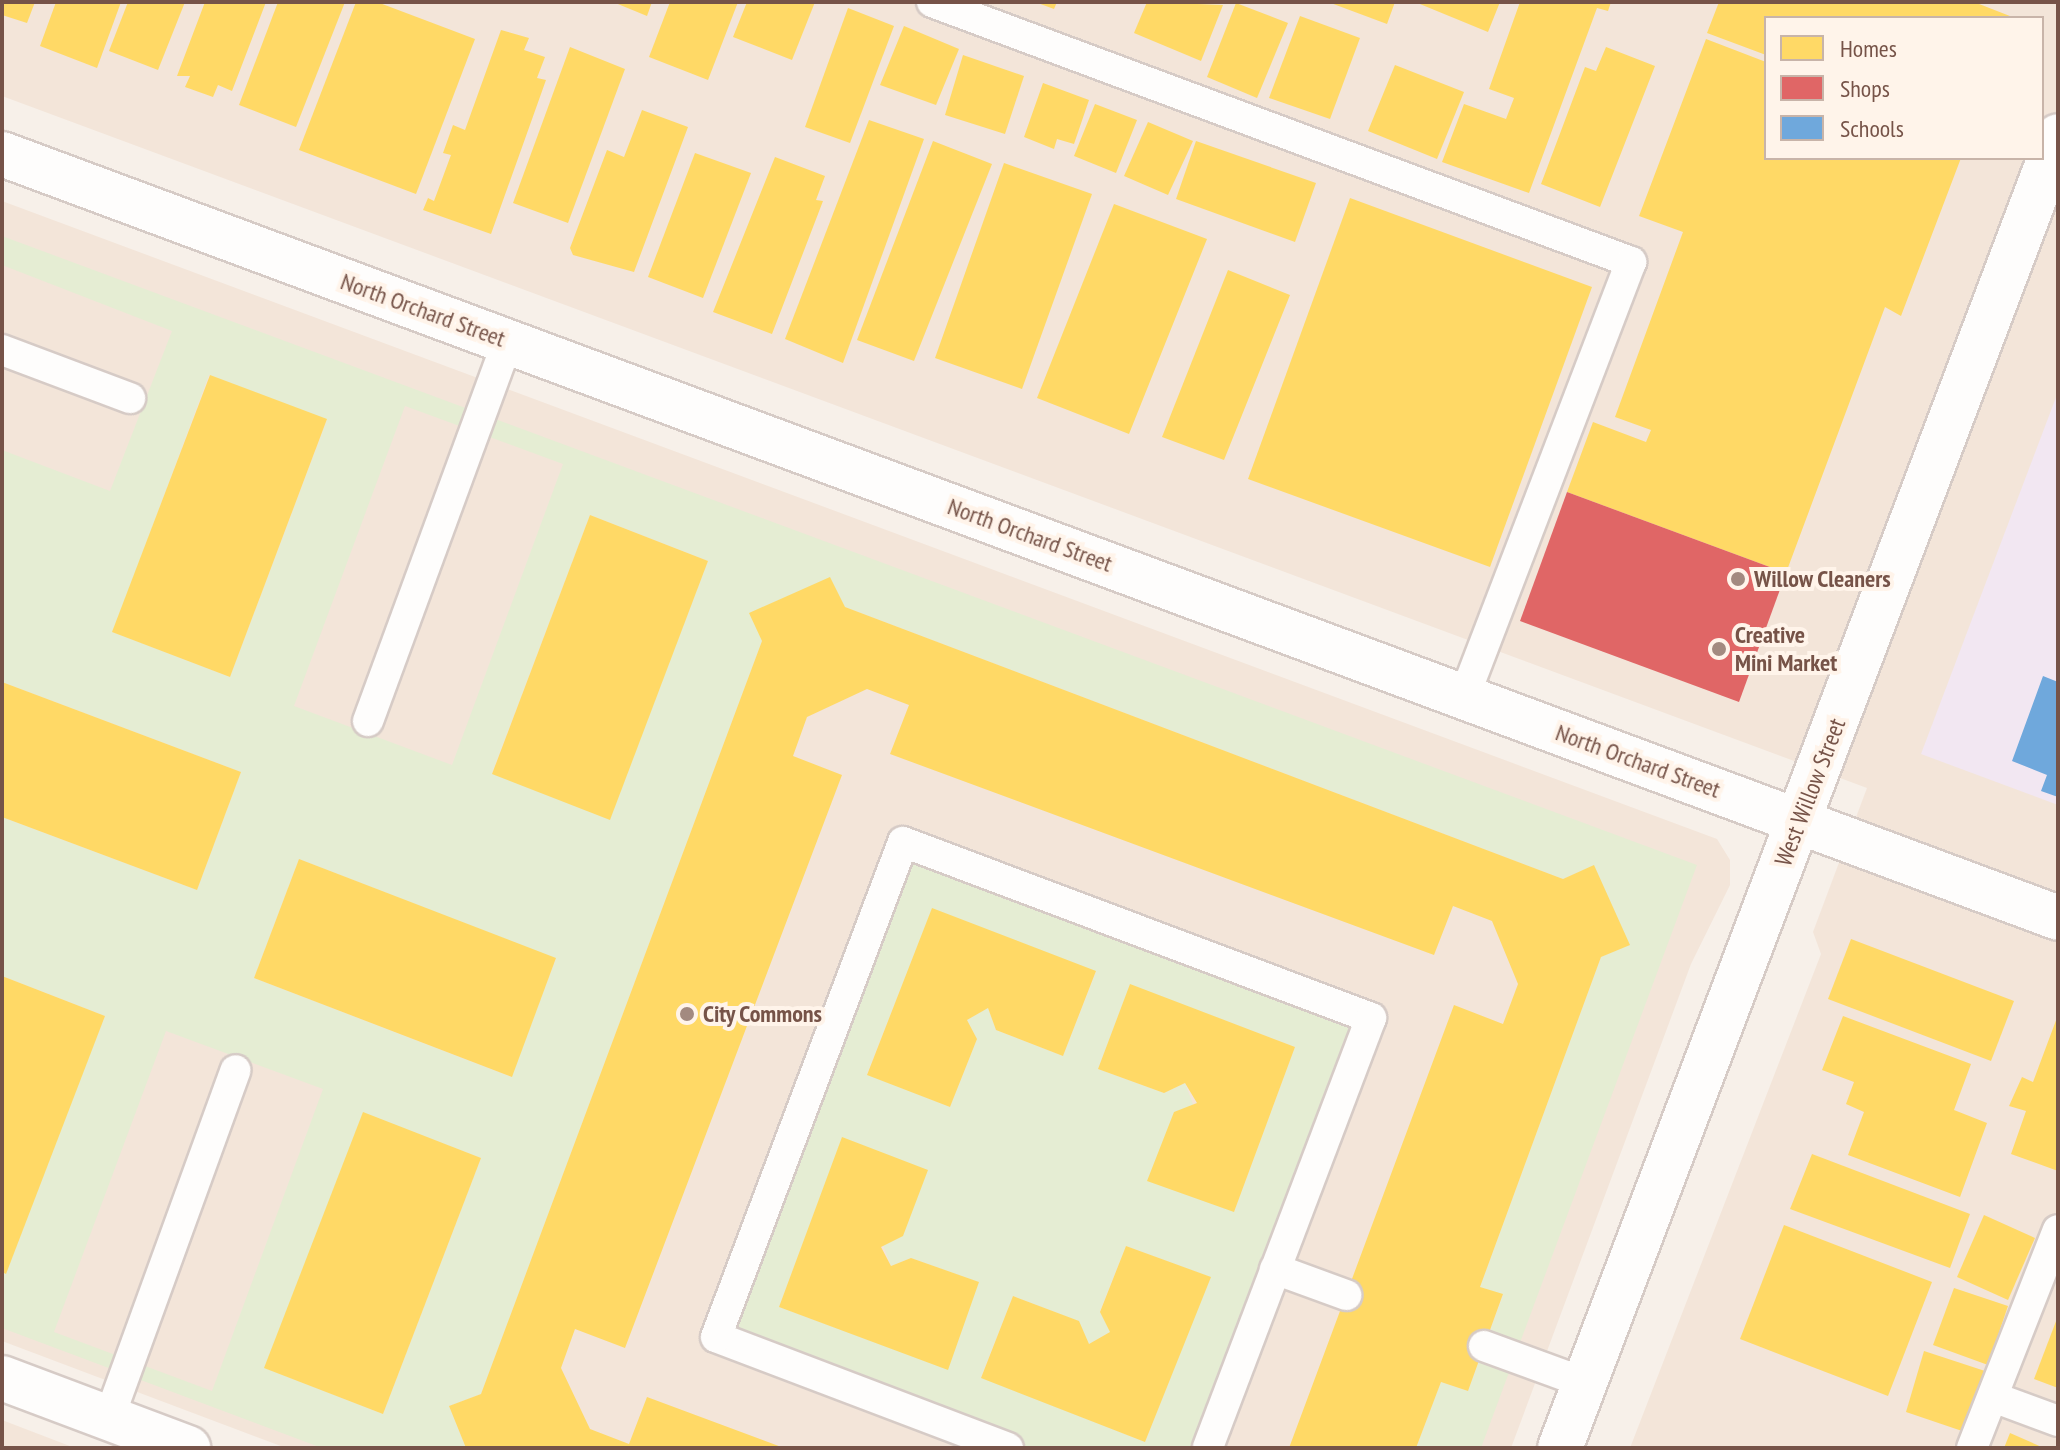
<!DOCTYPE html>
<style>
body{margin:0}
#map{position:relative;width:2060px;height:1450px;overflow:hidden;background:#f7f0e9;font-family:"PT Sans Narrow",sans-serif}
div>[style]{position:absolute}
.residential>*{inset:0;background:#f3e5d9}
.education>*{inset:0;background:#f2e7f2}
.green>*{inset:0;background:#e5edd3}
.homes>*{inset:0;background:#ffd966}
.shops>*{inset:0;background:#e06666}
.schools>*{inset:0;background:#6fa8dc}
.roads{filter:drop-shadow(2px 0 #d6cbc6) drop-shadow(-2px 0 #d6cbc6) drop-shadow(0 2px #d6cbc6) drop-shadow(0 -2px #d6cbc6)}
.service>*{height:30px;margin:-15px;padding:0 15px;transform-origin:15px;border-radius:15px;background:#fefdfc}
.minor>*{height:44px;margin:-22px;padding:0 22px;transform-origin:22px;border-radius:22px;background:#fefdfc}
.dots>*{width:22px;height:22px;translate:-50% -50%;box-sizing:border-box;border:4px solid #fff4ea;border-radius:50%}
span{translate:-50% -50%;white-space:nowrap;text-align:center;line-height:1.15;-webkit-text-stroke:8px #fff4ea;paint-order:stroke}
.street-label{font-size:24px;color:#765348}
.poi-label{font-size:24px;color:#765348;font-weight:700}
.left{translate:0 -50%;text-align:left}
.frame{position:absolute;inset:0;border:4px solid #765348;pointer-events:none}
.legend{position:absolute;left:1764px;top:16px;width:280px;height:144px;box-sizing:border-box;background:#fff4ea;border:2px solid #c8b4a9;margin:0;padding:10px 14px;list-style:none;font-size:24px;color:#765348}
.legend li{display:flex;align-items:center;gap:16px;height:40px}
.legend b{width:40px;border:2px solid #c8b4a9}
</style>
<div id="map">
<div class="residential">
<div style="clip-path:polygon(evenodd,2px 2px,2058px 2px,2058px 1448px,1630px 1448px,1821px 954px,1813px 932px,1867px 788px,2px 96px,2px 2px,1766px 18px,2042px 18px,2042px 158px,1766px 158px,1766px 18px)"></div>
<div style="clip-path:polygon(2px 201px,1717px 839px,1730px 860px,1730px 885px,1691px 964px,1511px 1448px,286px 1448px,2px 1341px)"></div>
<div style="clip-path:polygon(2px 1420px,75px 1448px,2px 1448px)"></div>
</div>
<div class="education">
<div style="clip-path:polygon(2058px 392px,2058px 805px,1921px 754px)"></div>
</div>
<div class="green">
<div style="clip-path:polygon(evenodd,2px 236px,1697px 865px,1481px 1448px,1416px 1448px,1441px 1382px,1468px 1391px,1503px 1295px,1480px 1287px,1601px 957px,1629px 944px,1593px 866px,1563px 879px,845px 607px,762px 641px,481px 1394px,449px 1406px,466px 1448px,322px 1448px,2px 1328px,2px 1272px,105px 1016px,2px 976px,2px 817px,197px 890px,241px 772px,2px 682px,2px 450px,110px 491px,172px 331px,2px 265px,2px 236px,209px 375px,327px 420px,230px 677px,113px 632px,209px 375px,2px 236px,405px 406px,563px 464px,452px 765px,294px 706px,405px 406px,2px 236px,590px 515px,708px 561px,609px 819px,492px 773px,590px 515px,2px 236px,299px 859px,556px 959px,511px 1077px,254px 978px,299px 859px,2px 236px,166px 1031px,323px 1089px,212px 1391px,54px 1332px,166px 1031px,2px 236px,363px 1113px,481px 1158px,383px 1414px,265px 1368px,363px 1113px)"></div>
<div style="clip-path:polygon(evenodd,903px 842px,1371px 1018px,1208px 1448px,1008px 1448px,716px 1337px,903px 842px,932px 909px,1096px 972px,1063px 1056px,996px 1030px,988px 1008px,967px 1020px,977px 1039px,950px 1107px,867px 1074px,932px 909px,903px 842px,1130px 985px,1295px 1047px,1234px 1212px,1185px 1083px,1164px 1093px,1098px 1069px,1130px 985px,903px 842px,842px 1138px,891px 1266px,911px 1258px,978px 1282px,948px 1369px,779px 1307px,842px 1138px,903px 842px,1126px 1246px,1210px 1277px,1145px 1442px,981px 1377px,1013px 1296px,1078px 1321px,1089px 1344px,1110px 1332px,1100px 1311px,1126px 1246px)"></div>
</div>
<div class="homes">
<div style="clip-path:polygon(2px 2px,35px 2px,27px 23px,2px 15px)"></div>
<div style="clip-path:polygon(56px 2px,121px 2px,97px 68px,40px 46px)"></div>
<div style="clip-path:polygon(128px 2px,185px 2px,158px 70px,109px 51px)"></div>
<div style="clip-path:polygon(205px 2px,266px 2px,232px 91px,218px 85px,213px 97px,185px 87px,190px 76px,177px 76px)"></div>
<div style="clip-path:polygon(278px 2px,345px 2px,296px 127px,239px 105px)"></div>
<div style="clip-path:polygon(356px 2px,377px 2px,475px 39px,416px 194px,299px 150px)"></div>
<div style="clip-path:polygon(613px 2px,652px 2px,647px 16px)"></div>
<div style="clip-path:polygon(670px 2px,738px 2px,708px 80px,649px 57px)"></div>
<div style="clip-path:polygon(747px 2px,815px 2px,792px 60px,733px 37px)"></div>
<div style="clip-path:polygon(1035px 2px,1057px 2px,1054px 9px)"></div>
<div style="clip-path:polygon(1147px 2px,1223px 5px,1201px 61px,1134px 33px)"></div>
<div style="clip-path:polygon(1328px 2px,1395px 2px,1387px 24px)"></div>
<div style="clip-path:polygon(1415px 2px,1500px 2px,1488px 32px)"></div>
<div style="clip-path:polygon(1520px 2px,1611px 2px,1608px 11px,1597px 8px,1529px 193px,1442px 162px,1464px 104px,1506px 119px,1514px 98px,1489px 89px)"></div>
<div style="clip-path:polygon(1719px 2px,1974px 2px,2015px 18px,1766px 18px,1766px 55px,1707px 33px)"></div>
<div style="clip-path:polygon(1236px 3px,1288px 23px,1257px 98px,1207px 77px)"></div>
<div style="clip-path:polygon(848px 8px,894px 26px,850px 143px,805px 127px)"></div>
<div style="clip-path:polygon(1300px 16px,1360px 38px,1330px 119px,1269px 98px)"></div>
<div style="clip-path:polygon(904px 26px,959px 49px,936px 105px,880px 85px)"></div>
<div style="clip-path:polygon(501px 30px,529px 38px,524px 50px,545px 57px,537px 78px,546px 80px,491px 234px,423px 210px,428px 198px,434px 201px,451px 155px,443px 153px,453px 125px,465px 130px)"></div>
<div style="clip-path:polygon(1706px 39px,1766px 62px,1766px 158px,1961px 158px,1901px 316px,1885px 307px,1786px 573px,1567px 492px,1593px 422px,1646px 442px,1651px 430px,1615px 417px,1683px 232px,1639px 216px)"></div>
<div style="clip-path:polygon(570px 47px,625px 69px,568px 223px,513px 203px)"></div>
<div style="clip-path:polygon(1606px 47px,1655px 66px,1600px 207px,1541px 184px,1585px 67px,1596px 71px)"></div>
<div style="clip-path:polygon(963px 55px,1024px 76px,1005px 134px,945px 115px)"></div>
<div style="clip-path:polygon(1395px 65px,1464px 92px,1437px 159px,1368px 131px)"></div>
<div style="clip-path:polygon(1043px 83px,1089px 100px,1074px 144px,1057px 139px,1054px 149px,1024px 137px)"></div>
<div style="clip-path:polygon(1095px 104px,1137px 120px,1116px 173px,1074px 156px)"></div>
<div style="clip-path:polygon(642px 110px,688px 127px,634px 272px,573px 255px,570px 248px,607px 150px,624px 157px)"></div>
<div style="clip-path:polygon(869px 120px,924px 139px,843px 363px,785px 339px)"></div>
<div style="clip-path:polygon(1148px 122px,1193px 141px,1168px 195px,1124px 176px)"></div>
<div style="clip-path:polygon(933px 141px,992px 164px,914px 361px,857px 340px)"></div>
<div style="clip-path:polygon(1196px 141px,1316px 183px,1295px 242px,1176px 199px)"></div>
<div style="clip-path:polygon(695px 153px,751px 173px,703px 298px,648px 277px)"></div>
<div style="clip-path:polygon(775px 157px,825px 176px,816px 200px,823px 201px,772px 334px,713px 312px)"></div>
<div style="clip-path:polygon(1004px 163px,1092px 194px,1022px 389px,935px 358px)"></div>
<div style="clip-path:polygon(1350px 198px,1592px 287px,1490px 567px,1248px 479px)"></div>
<div style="clip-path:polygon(1114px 204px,1207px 239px,1129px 434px,1037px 398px)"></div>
<div style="clip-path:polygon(1228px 270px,1290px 295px,1224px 460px,1162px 437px)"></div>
<div style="clip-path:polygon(210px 375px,327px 419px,230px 677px,112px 632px)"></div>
<div style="clip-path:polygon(590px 515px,708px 561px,610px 820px,492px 774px)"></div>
<div style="clip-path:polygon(830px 577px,845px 607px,1563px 879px,1594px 865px,1630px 945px,1601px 957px,1480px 1287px,1503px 1294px,1468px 1391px,1441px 1382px,1416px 1448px,1289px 1448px,1454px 1005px,1503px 1024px,1518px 984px,1492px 921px,1453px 906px,1434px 955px,890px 754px,909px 705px,867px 689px,807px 717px,793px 756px,842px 775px,625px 1348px,575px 1329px,561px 1368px,590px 1429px,629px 1444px,647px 1397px,784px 1448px,466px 1448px,449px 1406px,481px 1394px,762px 641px,749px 613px)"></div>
<div style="clip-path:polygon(2px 682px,241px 772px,197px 890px,2px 817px)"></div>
<div style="clip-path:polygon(299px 859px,556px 958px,512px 1077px,254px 978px)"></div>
<div style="clip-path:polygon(932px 908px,1096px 971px,1063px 1056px,996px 1030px,988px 1008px,967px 1020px,977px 1039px,950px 1107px,867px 1075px)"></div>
<div style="clip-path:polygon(1851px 939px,2014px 1001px,1991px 1061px,1828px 999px)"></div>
<div style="clip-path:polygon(2px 976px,105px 1016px,6px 1274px,2px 1272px)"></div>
<div style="clip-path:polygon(1130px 984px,1295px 1047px,1234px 1212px,1147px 1181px,1174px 1112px,1197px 1103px,1185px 1083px,1164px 1093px,1098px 1069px)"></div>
<div style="clip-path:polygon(2058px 1015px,2058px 1171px,2011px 1154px,2026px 1111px,2009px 1106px,2022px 1077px,2033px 1082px)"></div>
<div style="clip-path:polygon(1843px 1016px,1971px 1064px,1954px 1110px,1987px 1123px,1960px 1197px,1848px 1155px,1864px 1112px,1846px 1104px,1854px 1082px,1822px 1070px)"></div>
<div style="clip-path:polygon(363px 1112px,481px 1158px,383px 1414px,264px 1368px)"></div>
<div style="clip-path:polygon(842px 1137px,928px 1170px,903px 1236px,881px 1247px,891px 1266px,911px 1258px,979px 1282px,948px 1370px,779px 1307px)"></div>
<div style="clip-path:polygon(1812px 1154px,1970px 1214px,1950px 1268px,1790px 1209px)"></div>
<div style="clip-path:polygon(1984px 1215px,2035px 1238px,2008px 1300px,1957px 1277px)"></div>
<div style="clip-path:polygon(1784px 1225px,1932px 1282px,1888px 1396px,1740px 1339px)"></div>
<div style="clip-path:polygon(1126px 1246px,1211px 1277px,1145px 1442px,981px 1378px,1013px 1296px,1079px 1321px,1089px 1344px,1110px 1332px,1100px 1312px)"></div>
<div style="clip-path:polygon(1954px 1288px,2008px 1306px,1988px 1365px,1933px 1345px)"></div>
<div style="clip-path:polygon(2058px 1316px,2058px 1388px,2034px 1379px)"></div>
<div style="clip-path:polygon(1924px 1351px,1985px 1371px,1965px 1432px,1906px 1412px)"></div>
<div style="clip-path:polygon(2010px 1433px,2044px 1448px,2004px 1448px)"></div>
</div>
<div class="shops">
<div style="clip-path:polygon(1567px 492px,1786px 573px,1739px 702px,1520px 621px)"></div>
</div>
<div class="schools">
<div style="clip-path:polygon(2043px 676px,2058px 682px,2058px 797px,2041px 791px,2047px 775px,2012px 761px)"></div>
</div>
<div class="roads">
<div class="service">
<div style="left:932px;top:2px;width:746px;rotate:20.4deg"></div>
<div style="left:1631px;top:262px;width:466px;rotate:111deg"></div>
<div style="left:2px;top:350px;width:137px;rotate:20.6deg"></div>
<div style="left:368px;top:721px;width:405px;rotate:-69.8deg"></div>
<div style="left:1275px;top:1269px;width:76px;rotate:20.1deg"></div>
<div style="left:1484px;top:1346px;width:108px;rotate:20.1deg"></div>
<div style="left:1993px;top:1397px;width:69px;rotate:20.3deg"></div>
<div style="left:109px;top:1418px;width:370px;rotate:-70deg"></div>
<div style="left:1008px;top:1448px;width:312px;rotate:-159.2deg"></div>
<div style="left:716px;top:1337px;width:529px;rotate:-69.3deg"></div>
<div style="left:903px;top:842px;width:500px;rotate:20.6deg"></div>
<div style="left:1371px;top:1018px;width:460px;rotate:110.8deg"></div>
<div style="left:1972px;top:1448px;width:234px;rotate:-68.5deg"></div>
</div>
<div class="minor">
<div style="left:2px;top:154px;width:2193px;rotate:20.38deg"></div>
<div style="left:2px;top:1378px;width:199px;rotate:20.6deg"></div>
<div style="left:1560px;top:1448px;width:1403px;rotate:-69.21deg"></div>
</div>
</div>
<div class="dots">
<div style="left:1738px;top:579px;background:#a38a80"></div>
<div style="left:1719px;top:649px;background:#a38a80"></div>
<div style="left:687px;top:1014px;background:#a38a80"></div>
</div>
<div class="street-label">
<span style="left:423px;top:310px;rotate:20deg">North Orchard Street</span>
<span style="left:1030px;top:535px;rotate:20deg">North Orchard Street</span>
<span style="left:1638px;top:761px;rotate:20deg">North Orchard Street</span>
<span style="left:1810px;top:792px;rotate:-69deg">West Willow Street</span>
</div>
<div class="poi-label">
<span class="left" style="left:1754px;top:579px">Willow Cleaners</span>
<span class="left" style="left:1735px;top:649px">Creative<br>Mini Market</span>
<span class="left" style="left:703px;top:1014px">City Commons</span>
</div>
<div class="frame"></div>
<ul class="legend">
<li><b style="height:22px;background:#ffd966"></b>Homes</li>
<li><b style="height:22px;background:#e06666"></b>Shops</li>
<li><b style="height:22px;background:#6fa8dc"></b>Schools</li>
</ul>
</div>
